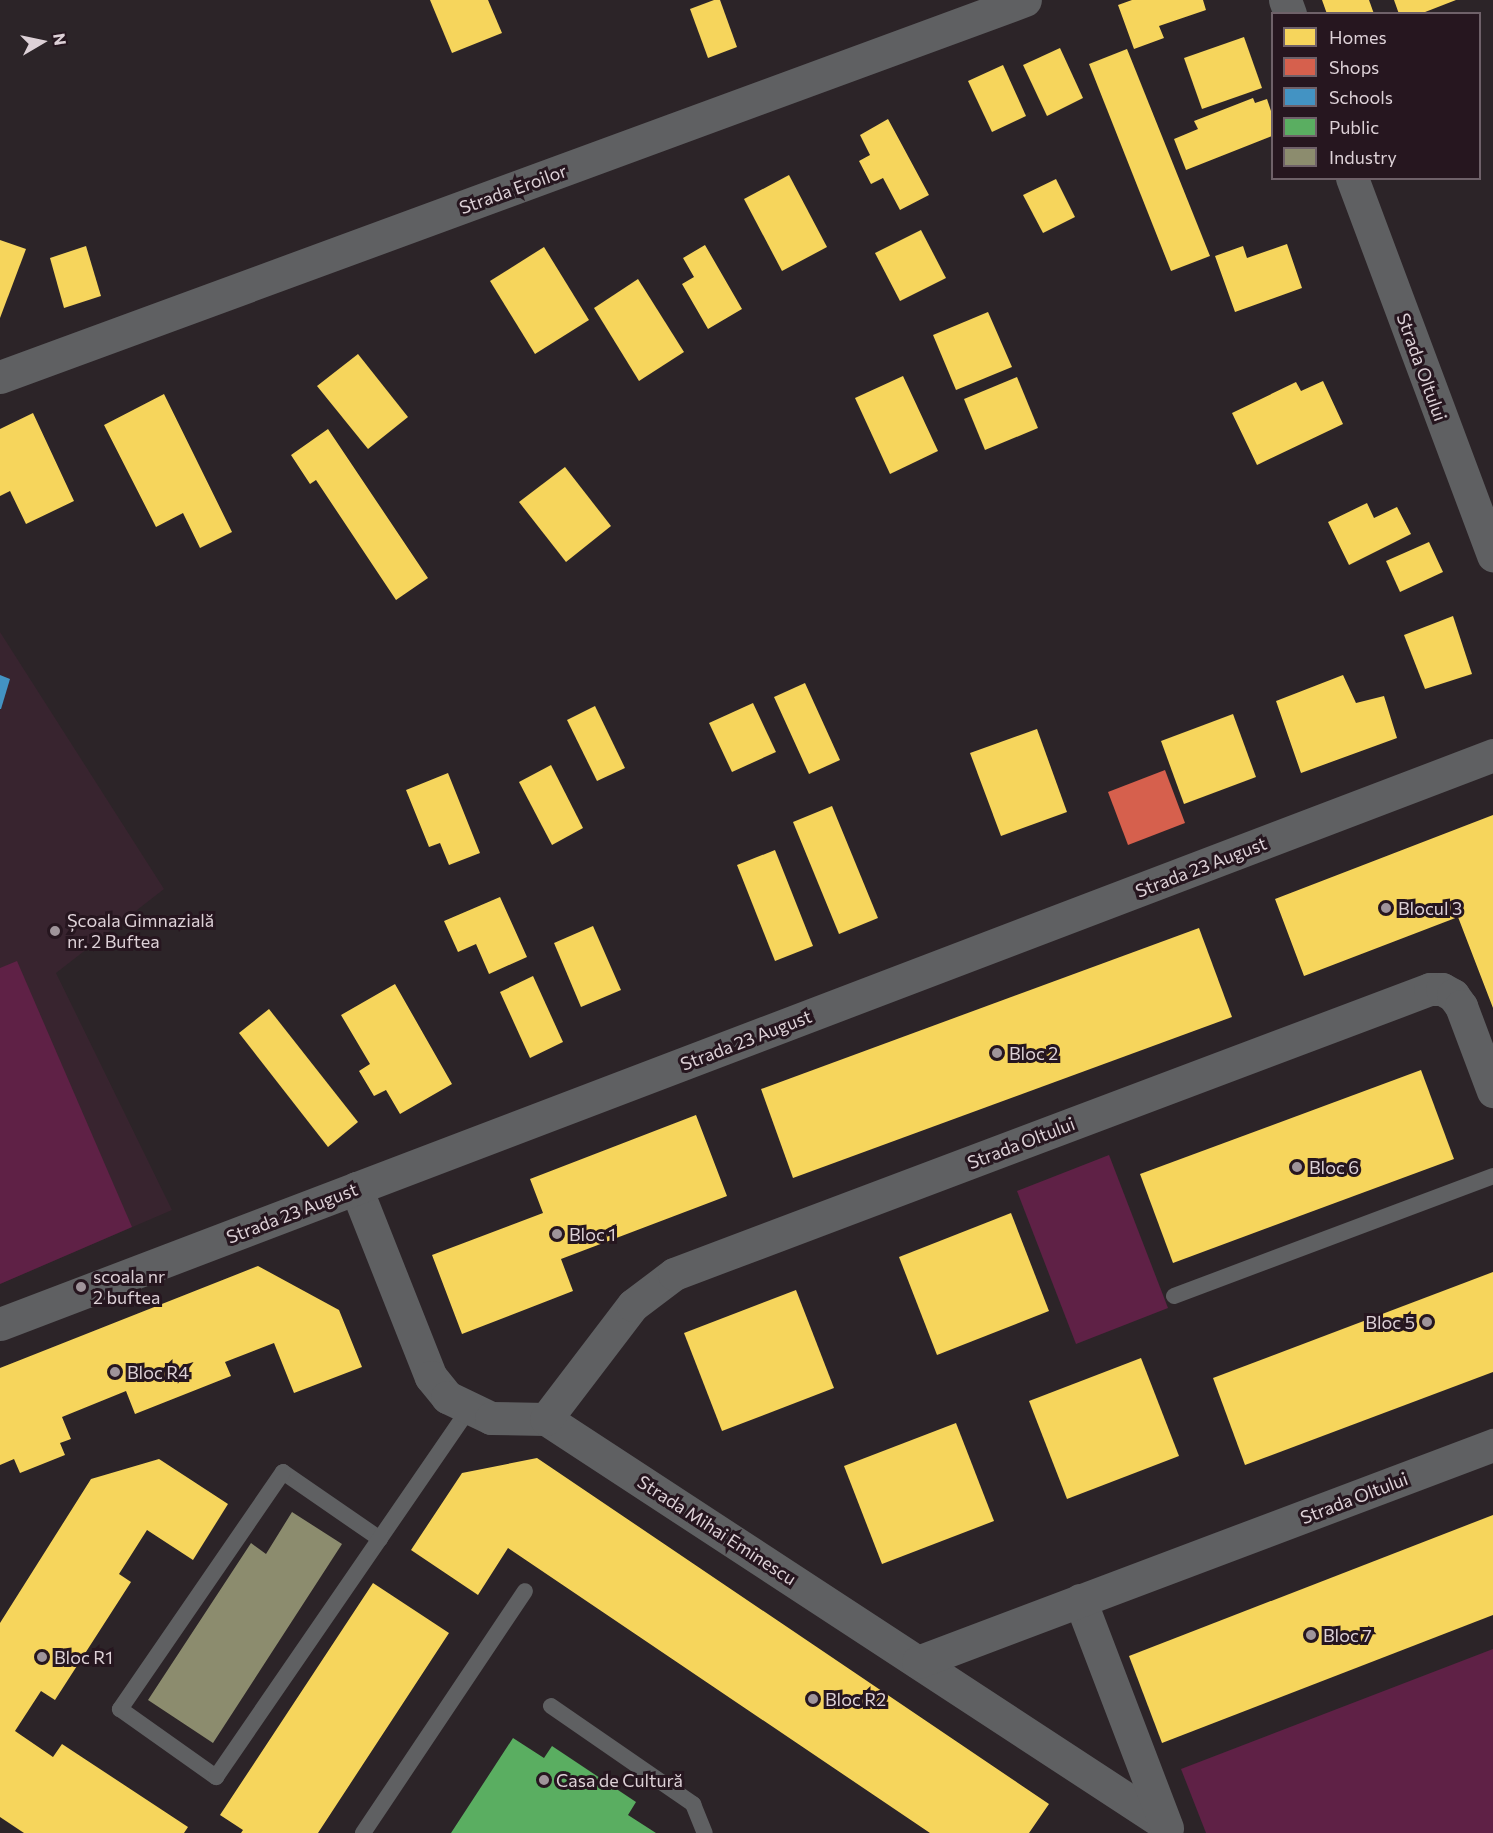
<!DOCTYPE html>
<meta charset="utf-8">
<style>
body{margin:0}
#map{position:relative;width:1493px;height:1833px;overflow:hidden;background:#2c2428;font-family:Commissioner,sans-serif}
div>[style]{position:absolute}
.built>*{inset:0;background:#38242f}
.green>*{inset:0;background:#5f2146}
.homes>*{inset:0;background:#f6d55c}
.shops>*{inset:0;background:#d6604d}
.schools>*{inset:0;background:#4393c3}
.public>*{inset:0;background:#5aae61}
.industry>*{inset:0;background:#8c8c6e}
.service>*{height:16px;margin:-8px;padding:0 8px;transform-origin:8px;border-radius:8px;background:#5f6062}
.minor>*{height:33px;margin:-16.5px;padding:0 16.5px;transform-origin:16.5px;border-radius:16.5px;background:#5f6062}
.dots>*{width:16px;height:16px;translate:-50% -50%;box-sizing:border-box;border:3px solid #26161f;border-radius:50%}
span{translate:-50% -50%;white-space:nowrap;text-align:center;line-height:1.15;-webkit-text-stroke:6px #26161f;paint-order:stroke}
.street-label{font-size:18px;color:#ddd1d7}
.poi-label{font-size:18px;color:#ddd1d7}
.left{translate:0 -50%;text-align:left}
.right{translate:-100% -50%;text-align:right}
.legend{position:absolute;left:1271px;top:12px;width:210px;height:168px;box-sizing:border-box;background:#26161f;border:2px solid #6f6169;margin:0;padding:8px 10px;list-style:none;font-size:18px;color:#ddd1d7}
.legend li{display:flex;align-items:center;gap:12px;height:30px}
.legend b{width:30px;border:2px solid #6f6169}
.north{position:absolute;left:12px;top:12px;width:60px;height:60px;-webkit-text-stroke:4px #26161f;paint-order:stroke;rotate:81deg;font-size:16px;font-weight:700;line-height:24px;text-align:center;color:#ddd1d7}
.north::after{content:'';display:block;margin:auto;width:21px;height:27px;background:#ddd1d7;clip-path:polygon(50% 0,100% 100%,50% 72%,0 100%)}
</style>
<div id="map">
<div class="built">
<div style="clip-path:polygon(0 632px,164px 889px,56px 973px,172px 1210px,0 1284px)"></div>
</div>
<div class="green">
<div style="clip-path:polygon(17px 961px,132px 1227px,0 1284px,0 968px)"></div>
<div style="clip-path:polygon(1109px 1155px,1168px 1308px,1076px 1344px,1017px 1191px)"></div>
<div style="clip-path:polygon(1493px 1649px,1493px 1833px,1206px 1833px,1181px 1769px)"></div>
</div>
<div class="homes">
<div style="clip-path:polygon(430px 0,488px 0,502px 33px,452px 53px)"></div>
<div style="clip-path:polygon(714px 0,720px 0,737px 47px,708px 58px,690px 9px)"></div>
<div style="clip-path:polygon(1132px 0,1203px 0,1206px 10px,1159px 26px,1164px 38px,1134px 49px,1118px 5px)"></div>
<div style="clip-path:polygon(1322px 0,1369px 0,1374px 14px,1327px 14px)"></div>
<div style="clip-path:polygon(1394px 0,1456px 0,1420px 14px,1399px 14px)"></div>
<div style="clip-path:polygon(1244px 37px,1262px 88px,1202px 109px,1184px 58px)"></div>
<div style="clip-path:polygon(1060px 48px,1083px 98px,1047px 116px,1023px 65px)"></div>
<div style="clip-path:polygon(1127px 49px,1210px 256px,1171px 271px,1089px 64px)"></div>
<div style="clip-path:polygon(1003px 65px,1026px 116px,992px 132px,968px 81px)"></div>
<div style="clip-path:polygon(1253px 98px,1255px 103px,1267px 99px,1272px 114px,1272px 136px,1186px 170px,1174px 139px,1198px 129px,1194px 121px)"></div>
<div style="clip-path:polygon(888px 119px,929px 195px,900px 210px,883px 178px,871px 184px,859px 161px,870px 155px,860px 135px)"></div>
<div style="clip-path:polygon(789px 175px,827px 247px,782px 271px,744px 199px)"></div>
<div style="clip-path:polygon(1056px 179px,1075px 217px,1043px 233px,1023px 195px)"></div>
<div style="clip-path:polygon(921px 230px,946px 278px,900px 301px,875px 253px)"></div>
<div style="clip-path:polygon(0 240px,26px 249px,0 318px)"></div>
<div style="clip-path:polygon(1287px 244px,1302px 288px,1235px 312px,1215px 256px,1243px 246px,1247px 258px)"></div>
<div style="clip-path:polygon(705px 245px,742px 309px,708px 329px,682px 284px,694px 277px,683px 258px)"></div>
<div style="clip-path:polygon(86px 246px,101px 296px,64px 308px,50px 258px)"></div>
<div style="clip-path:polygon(544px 247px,589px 320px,535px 354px,490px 281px)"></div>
<div style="clip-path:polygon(638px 279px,684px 352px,639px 381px,594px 308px)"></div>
<div style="clip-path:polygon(988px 312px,1012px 367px,956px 390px,933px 335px)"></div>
<div style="clip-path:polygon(358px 354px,408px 417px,368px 449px,317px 386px)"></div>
<div style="clip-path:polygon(903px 376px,938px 451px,890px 474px,855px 398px)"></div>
<div style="clip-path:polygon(1017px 377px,1038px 428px,985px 450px,964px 399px)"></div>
<div style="clip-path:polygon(1323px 381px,1343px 424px,1257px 465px,1232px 413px,1296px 382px,1301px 391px)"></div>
<div style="clip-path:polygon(164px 394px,232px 532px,200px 548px,183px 513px,156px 527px,104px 425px)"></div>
<div style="clip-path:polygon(33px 413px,74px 501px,26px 524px,10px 491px,0 496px,0 429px)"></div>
<div style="clip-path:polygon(328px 429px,428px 578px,396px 600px,316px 480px,310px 484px,291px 455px)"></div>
<div style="clip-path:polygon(565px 467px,611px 526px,566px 562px,519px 502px)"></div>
<div style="clip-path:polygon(1367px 503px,1374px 518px,1397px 507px,1411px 534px,1349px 565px,1328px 522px)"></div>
<div style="clip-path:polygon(1429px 542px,1443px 572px,1400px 592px,1386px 561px)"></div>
<div style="clip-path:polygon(1453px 616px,1472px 674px,1425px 689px,1404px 635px)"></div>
<div style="clip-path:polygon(1343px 675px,1356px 703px,1384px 696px,1397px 738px,1301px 773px,1276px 701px)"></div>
<div style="clip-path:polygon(805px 683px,840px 760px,809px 774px,774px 697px)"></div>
<div style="clip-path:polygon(753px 703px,776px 752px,732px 772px,709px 723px)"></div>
<div style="clip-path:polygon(595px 706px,625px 768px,597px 781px,567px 720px)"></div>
<div style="clip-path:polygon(1233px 714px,1256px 777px,1184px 804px,1161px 741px)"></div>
<div style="clip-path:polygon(1037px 729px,1067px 812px,1001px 836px,970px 753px)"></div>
<div style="clip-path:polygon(551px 765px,583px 828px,552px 845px,519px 782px)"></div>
<div style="clip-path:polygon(448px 773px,480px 853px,449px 865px,440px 843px,429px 847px,406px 790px)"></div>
<div style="clip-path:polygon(832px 806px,878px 918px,839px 934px,793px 822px)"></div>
<div style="clip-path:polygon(1493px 815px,1493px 1008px,1458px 917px,1304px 976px,1275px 899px)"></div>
<div style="clip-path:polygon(775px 850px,813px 946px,775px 961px,737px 865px)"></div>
<div style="clip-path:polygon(500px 897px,527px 957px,489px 974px,476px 944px,458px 952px,444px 921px)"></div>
<div style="clip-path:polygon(593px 926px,621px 990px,581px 1007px,554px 943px)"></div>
<div style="clip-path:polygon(1199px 928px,1232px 1017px,793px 1178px,761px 1089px)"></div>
<div style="clip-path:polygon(533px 976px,563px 1042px,530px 1058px,500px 992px)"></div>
<div style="clip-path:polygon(395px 984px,452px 1084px,400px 1114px,386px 1090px,374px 1096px,359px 1071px,370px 1064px,341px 1015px)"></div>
<div style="clip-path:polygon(269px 1009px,358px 1122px,328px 1147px,239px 1033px)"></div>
<div style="clip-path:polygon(1421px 1070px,1454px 1159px,1173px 1263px,1140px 1174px)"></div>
<div style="clip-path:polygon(696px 1115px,727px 1196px,561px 1259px,573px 1291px,462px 1334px,432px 1255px,543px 1213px,530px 1179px)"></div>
<div style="clip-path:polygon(1011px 1213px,1049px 1311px,937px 1355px,899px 1257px)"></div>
<div style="clip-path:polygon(258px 1266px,339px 1310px,362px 1367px,294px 1393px,274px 1343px,225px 1362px,231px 1376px,135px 1414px,126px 1391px,62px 1417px,71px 1439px,60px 1443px,65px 1455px,20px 1473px,14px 1459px,0 1465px,0 1368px)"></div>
<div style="clip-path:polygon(1493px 1272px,1493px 1372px,1245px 1465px,1213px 1378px)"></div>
<div style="clip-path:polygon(796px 1290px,834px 1388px,722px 1431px,684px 1333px)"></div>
<div style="clip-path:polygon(1141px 1358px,1179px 1456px,1067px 1499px,1029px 1401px)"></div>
<div style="clip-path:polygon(956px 1423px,994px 1521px,882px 1564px,844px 1466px)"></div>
<div style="clip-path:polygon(537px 1458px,1049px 1804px,1029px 1833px,930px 1833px,508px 1548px,478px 1595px,411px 1550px,462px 1473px)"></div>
<div style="clip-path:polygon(159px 1459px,228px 1504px,193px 1560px,147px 1530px,119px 1574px,131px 1582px,55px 1700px,41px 1691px,15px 1731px,53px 1757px,62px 1744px,188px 1827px,184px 1833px,24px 1833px,0 1817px,0 1623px,91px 1479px)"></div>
<div style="clip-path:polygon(1493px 1515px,1493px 1615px,1162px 1743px,1129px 1656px)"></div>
<div style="clip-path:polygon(373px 1583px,449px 1633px,318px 1833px,241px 1833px,243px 1830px,220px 1815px)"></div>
</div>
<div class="shops">
<div style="clip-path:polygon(1165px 770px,1185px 823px,1128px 845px,1108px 792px)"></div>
</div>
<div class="schools">
<div style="clip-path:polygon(0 675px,10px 679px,1px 709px,0 709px)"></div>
</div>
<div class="public">
<div style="clip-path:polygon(513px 1738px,544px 1758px,552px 1746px,636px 1802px,628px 1815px,656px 1833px,451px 1833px)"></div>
</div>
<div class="industry">
<div style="clip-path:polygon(292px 1512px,342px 1544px,213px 1743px,148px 1700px,251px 1543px,266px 1554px)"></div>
</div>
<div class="service">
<div style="left:1174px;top:1296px;width:341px;rotate:-20.6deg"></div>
<div style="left:380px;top:1539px;width:118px;rotate:-145.4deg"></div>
<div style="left:283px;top:1472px;width:288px;rotate:124.5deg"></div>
<div style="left:120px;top:1709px;width:118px;rotate:35.3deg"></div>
<div style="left:216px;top:1777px;width:445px;rotate:-55.5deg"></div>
<div style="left:551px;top:1706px;width:173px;rotate:34.6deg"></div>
<div style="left:693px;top:1804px;width:31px;rotate:68deg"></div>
<div style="left:363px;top:1833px;width:291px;rotate:-56.2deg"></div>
</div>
<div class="minor">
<div style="left:1285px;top:0;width:15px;rotate:70deg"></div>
<div style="left:1352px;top:178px;width:403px;rotate:69.5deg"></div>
<div style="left:0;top:377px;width:1092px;rotate:-20.19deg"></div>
<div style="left:356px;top:1188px;width:203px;rotate:68.4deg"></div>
<div style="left:431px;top:1377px;width:26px;rotate:51deg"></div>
<div style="left:447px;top:1397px;width:49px;rotate:25.5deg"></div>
<div style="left:491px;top:1418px;width:55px;rotate:1deg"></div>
<div style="left:546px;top:1419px;width:740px;rotate:33.2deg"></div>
<div style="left:0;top:1324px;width:1598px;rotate:-20.86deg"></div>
<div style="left:546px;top:1419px;width:143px;rotate:-52.7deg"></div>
<div style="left:633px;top:1305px;width:51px;rotate:-37.1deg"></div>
<div style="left:674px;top:1274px;width:808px;rotate:-20.66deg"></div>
<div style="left:1430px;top:989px;width:12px"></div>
<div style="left:1442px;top:989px;width:13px;rotate:29deg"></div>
<div style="left:1453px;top:995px;width:14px;rotate:54deg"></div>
<div style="left:1461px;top:1006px;width:91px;rotate:69.4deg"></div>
<div style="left:1080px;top:1600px;width:244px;rotate:69.1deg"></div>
<div style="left:918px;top:1662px;width:615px;rotate:-20.68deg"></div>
</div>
<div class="dots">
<div style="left:1386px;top:908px;background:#9f949a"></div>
<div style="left:55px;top:931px;background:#9f949a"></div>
<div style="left:997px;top:1053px;background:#9f949a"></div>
<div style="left:1297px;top:1167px;background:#9f949a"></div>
<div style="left:557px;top:1234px;background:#9f949a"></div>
<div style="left:81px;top:1287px;background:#9f949a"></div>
<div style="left:1427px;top:1322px;background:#9f949a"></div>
<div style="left:115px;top:1372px;background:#9f949a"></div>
<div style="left:1311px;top:1635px;background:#9f949a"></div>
<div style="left:42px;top:1657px;background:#9f949a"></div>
<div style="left:813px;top:1699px;background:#9f949a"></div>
<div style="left:544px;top:1780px;background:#9f949a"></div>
</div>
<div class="street-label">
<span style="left:513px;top:189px;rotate:-20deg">Strada Eroilor</span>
<span style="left:1422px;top:367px;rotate:70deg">Strada Oltului</span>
<span style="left:1201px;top:867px;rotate:-21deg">Strada 23 August</span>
<span style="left:746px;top:1040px;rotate:-21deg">Strada 23 August</span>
<span style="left:1021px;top:1143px;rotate:-21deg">Strada Oltului</span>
<span style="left:292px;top:1213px;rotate:-21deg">Strada 23 August</span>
<span style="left:1354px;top:1498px;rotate:-21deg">Strada Oltului</span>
<span style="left:717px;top:1530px;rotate:33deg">Strada Mihai Eminescu</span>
</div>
<div class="poi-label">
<span class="left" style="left:1398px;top:908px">Blocul 3</span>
<span class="left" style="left:67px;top:931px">Școala Gimnazială<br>nr. 2 Buftea</span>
<span class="left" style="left:1009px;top:1053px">Bloc 2</span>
<span class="left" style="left:1309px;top:1167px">Bloc 6</span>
<span class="left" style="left:569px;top:1234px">Bloc 1</span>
<span class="left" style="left:93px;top:1287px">scoala nr<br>2 buftea</span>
<span class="right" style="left:1415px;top:1322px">Bloc 5</span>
<span class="left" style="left:127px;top:1372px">Bloc R4</span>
<span class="left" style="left:1323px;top:1635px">Bloc 7</span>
<span class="left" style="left:54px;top:1657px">Bloc R1</span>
<span class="left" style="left:825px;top:1699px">Bloc R2</span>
<span class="left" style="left:556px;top:1780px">Casa de Cultură</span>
</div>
<ul class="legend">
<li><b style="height:16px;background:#f6d55c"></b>Homes</li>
<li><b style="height:16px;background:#d6604d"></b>Shops</li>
<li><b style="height:16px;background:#4393c3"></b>Schools</li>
<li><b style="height:16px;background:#5aae61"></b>Public</li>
<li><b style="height:16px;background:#8c8c6e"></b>Industry</li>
</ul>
<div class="north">N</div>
</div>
